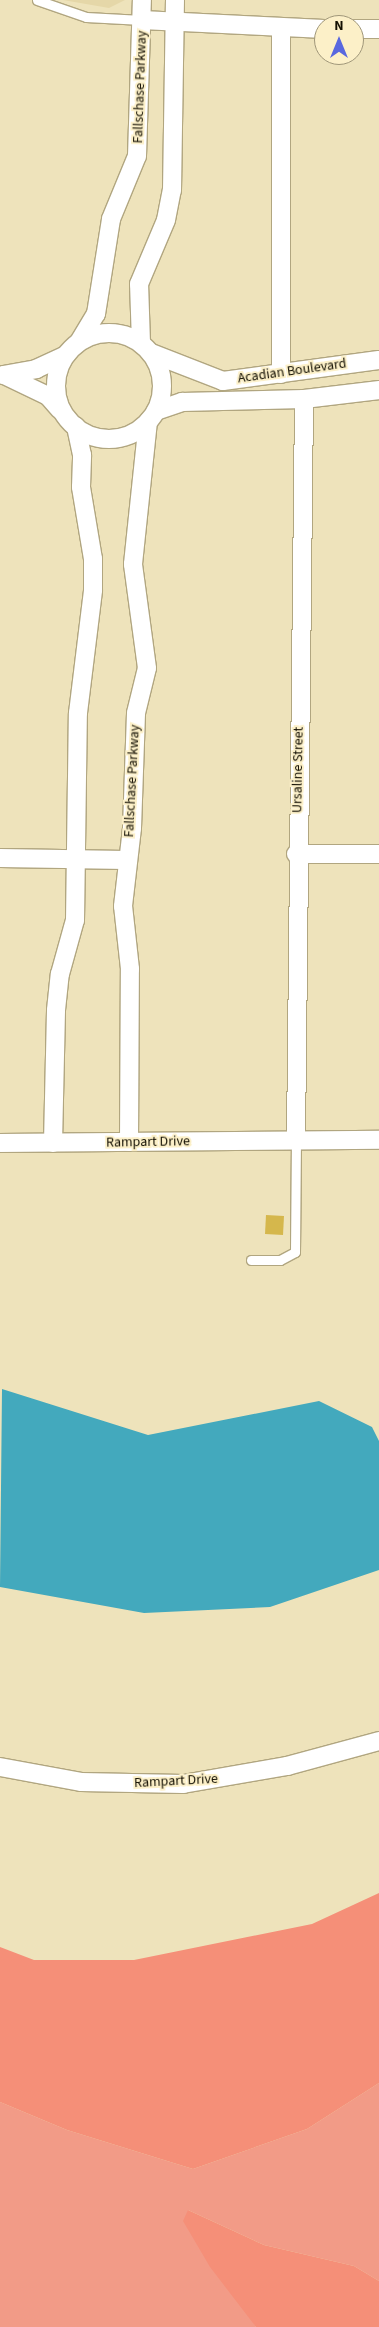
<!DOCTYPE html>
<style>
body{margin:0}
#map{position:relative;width:379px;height:2327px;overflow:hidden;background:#eee3bb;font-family:"Source Sans 3",sans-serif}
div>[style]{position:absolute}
.built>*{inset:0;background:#e5d7a8}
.green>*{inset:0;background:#f29b87}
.forest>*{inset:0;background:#f58f78}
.water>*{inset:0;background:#43a9bd}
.building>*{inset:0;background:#d5b74c}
.roads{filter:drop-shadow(1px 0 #b1a680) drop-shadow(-1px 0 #b1a680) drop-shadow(0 1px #b1a680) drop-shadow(0 -1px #b1a680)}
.lane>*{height:9px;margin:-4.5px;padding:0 4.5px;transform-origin:4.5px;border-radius:4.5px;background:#fff}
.street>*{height:18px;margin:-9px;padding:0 9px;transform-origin:9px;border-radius:9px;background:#fff}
.street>.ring{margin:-9px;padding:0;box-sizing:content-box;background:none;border:18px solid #fff;border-radius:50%}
span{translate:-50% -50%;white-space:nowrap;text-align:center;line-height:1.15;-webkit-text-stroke:4px #fcf0c8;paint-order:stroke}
.street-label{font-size:14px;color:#141003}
.north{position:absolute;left:314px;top:15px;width:50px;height:50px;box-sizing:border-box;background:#fcf0c8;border:1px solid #9f9679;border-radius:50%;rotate:0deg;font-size:14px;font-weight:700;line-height:20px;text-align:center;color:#141003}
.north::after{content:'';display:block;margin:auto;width:18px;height:22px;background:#5968df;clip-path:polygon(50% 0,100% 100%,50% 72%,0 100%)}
</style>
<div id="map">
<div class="built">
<div style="clip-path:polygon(63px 0,125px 0,109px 8px)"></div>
</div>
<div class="green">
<div style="clip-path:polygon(379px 2083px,379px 2281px,354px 2266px,264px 2245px,188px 2210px,256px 2327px,0 2327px,0 2102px,67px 2130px,193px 2169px,307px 2129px)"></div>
</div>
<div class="forest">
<div style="clip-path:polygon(379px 1893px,379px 2083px,307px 2129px,193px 2169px,67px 2130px,0 2102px,0 1947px,34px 1960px,134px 1960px,312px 1924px)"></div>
<div style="clip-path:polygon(188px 2210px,264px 2245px,354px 2266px,379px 2281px,379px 2327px,256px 2327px,210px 2267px,183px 2221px)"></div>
</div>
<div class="water">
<div style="clip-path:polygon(2px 1389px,148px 1435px,319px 1401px,372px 1427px,379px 1441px,379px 1570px,270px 1607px,144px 1613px,0 1587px)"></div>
</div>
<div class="building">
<div style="clip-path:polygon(266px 1215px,284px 1216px,283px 1235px,265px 1234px)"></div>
</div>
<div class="roads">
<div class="lane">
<div style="left:37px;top:0;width:52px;rotate:19.1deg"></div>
<div style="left:86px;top:17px;width:56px;rotate:3.1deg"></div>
<div style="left:251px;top:1260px;width:29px"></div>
<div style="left:280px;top:1260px;width:17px;rotate:-28deg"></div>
<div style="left:295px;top:1252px;width:112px;rotate:-89.5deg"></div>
</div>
<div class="street">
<div style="left:142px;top:20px;width:182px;rotate:2.8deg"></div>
<div style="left:354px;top:29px;width:25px"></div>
<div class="ring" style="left:56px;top:333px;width:88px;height:88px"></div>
<div style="left:79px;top:342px;width:33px;rotate:-59deg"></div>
<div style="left:96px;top:314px;width:96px;rotate:-81deg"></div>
<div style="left:111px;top:219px;width:68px;rotate:-67.6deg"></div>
<div style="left:137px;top:156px;width:156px;rotate:-88.2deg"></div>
<div style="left:141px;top:343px;width:59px;rotate:-91.9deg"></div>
<div style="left:139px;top:284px;width:69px;rotate:-67.1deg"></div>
<div style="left:166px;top:220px;width:31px;rotate:-79deg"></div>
<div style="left:172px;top:190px;width:190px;rotate:-89.1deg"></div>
<div style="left:151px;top:353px;width:77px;rotate:21.3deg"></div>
<div style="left:223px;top:381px;width:157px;rotate:-7.7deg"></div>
<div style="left:281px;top:374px;width:345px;rotate:-90deg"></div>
<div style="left:3px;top:375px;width:34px;rotate:-10deg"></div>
<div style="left:36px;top:369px;width:33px;rotate:-25deg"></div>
<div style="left:4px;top:375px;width:49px;rotate:25.5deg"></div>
<div style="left:48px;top:396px;width:18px;rotate:49deg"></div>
<div style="left:156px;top:411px;width:28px;rotate:-19deg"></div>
<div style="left:182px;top:402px;width:122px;rotate:-1.4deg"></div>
<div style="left:304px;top:399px;width:76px;rotate:-6.8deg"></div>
<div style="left:296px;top:854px;width:83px"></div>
<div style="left:0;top:858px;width:126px;rotate:0.9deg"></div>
<div style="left:296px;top:1140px;width:741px;rotate:-89.38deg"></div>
<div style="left:129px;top:1142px;width:173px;rotate:-89.7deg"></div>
<div style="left:130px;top:969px;width:63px;rotate:-96.3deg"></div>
<div style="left:123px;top:906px;width:79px;rotate:-83.4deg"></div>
<div style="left:132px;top:828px;width:115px;rotate:-88deg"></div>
<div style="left:136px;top:713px;width:46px;rotate:-76.3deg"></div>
<div style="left:147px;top:668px;width:105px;rotate:-97.7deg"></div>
<div style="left:133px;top:564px;width:143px;rotate:-84deg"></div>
<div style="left:0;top:1143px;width:379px;rotate:-0.5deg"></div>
<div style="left:53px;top:1143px;width:133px;rotate:-88.7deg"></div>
<div style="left:56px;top:1010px;width:36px;rotate:-84deg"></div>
<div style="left:60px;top:974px;width:56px;rotate:-74.5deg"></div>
<div style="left:75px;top:920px;width:207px;rotate:-89.2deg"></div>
<div style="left:78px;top:713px;width:124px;rotate:-83deg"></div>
<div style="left:93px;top:590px;width:31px;rotate:-90deg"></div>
<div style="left:93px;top:559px;width:73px;rotate:-99.5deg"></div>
<div style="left:81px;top:487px;width:32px;rotate:-88deg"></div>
<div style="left:82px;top:455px;width:29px;rotate:-102deg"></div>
<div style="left:0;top:1767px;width:82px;rotate:10.5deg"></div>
<div style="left:81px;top:1782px;width:102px;rotate:1.1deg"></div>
<div style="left:183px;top:1784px;width:106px;rotate:-9.8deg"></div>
<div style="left:287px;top:1766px;width:95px;rotate:-15.2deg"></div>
</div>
</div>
<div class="street-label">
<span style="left:140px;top:87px;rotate:-88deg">Fallschase Parkway</span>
<span style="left:292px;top:371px;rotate:-8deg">Acadian Boulevard</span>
<span style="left:298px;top:770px;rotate:-89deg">Ursaline Street</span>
<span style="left:132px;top:781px;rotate:-87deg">Fallschase Parkway</span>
<span style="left:148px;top:1142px;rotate:-1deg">Rampart Drive</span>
<span style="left:176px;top:1781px;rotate:-3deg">Rampart Drive</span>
</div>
<div class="north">N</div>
</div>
